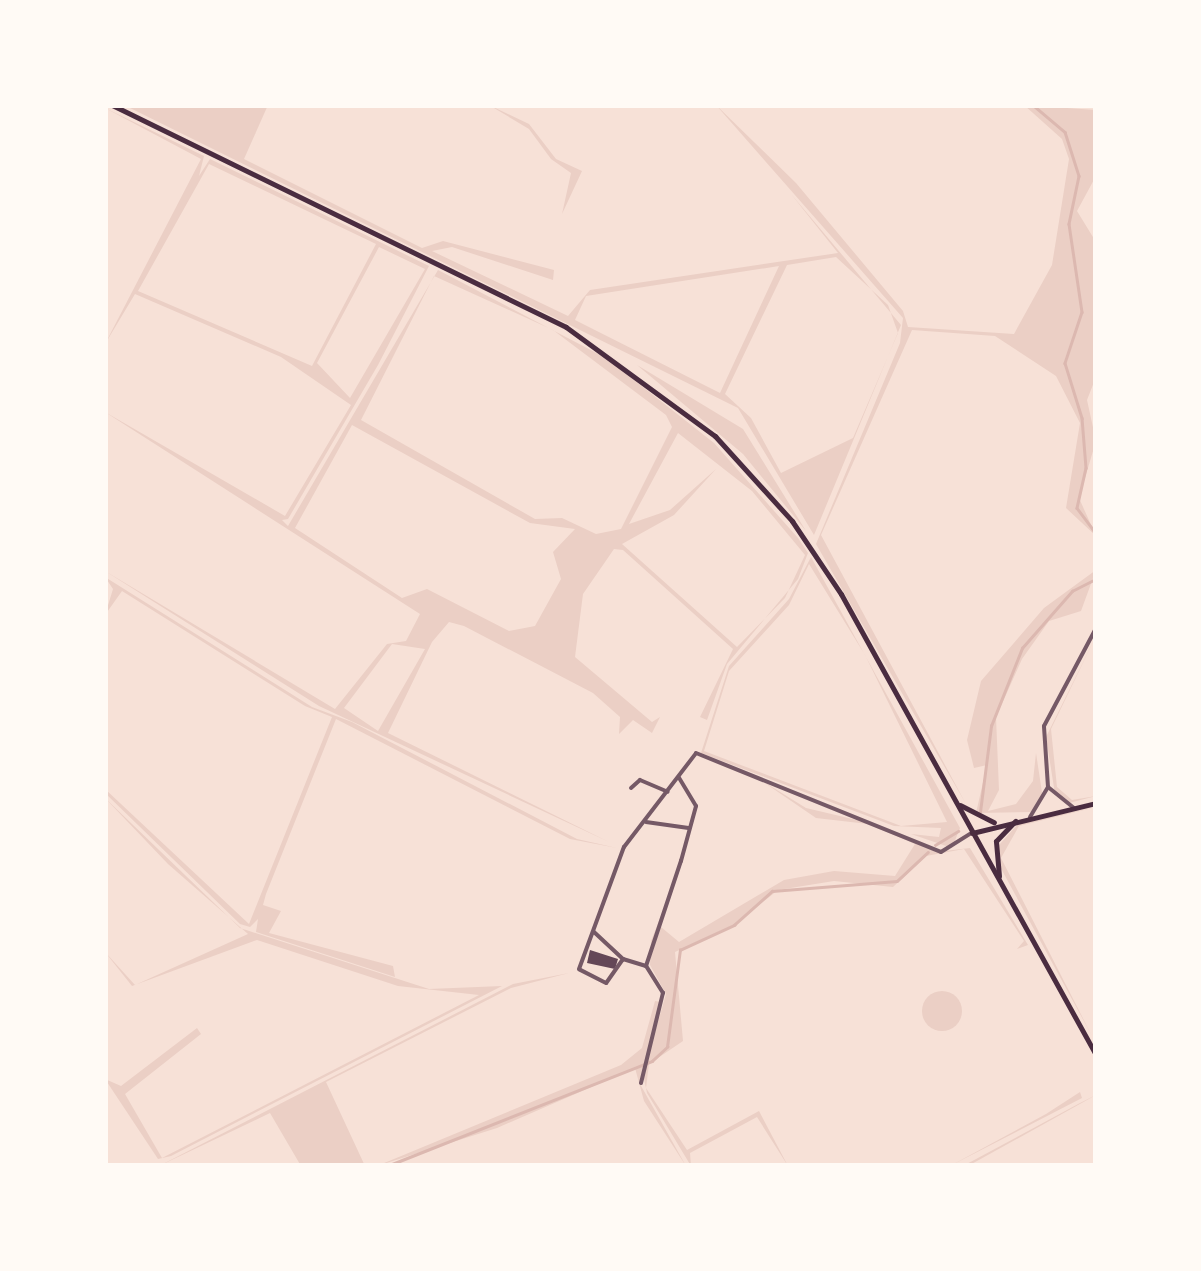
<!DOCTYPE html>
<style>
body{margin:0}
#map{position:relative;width:1201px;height:1271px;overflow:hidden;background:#f7e1d7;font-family:Mulish,sans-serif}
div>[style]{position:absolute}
.green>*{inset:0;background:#ebcfc5}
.round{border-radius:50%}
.stream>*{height:2.5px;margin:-1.25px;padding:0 1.25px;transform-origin:1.25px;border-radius:1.25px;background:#dcb8b0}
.building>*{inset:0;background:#644757}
.minor>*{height:4px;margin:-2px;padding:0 2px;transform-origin:2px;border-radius:2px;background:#755966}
.tertiary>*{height:4px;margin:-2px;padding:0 2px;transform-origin:2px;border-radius:2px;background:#755966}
.secondary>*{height:5px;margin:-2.5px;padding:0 2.5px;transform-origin:2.5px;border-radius:2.5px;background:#4a2c40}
.primary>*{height:5px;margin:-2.5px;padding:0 2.5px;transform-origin:2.5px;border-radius:2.5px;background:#4a2c40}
span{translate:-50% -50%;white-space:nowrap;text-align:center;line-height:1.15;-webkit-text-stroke:10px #fffaf5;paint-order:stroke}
.frame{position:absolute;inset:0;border:108px solid #fffaf5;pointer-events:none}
</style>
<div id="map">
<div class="green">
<div style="clip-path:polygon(evenodd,124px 105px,339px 105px,268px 105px,244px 159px,422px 248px,443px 241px,554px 270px,553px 280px,452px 247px,432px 251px,568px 316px,590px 290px,838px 253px,791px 194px,901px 325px,814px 535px,738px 408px,124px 105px,836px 257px,888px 305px,898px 333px,853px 438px,781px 473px,751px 418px,725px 394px,787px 265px,836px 257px,124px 105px,779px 266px,720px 393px,575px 320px,586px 296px,779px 266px)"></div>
<div style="clip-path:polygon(489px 105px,529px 124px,556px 159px,582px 171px,562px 214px,571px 173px,551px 159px,529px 129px)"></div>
<div style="clip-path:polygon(716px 105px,796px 183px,903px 311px,908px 327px,1014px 334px,1052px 265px,1069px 159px,1062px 139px,1024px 105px,1096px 110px,1096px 176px,1077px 211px,1096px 242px,1096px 377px,1087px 400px,1096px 441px,1079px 498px,1096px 536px,1066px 508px,1080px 423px,1056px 376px,995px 336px,912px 330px,821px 535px,966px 804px,816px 544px,900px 343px,903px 318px)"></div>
<div style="clip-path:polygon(evenodd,105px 108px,204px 156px,199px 176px,210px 159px,429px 266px,378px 365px,288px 519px,282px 520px,288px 526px,438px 270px,606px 358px,714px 443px,798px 538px,808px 553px,798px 579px,727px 664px,707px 720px,700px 717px,733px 649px,623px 550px,614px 549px,583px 594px,575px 657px,652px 722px,660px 717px,652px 733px,633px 720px,619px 734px,620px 717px,593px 693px,464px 626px,449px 622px,432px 642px,388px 733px,609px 842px,319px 706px,105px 571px,335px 709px,387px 644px,406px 641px,420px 614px,105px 412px,285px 516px,351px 405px,281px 357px,135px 294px,105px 344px,201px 159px,105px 108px,209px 164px,376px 244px,312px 366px,138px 291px,209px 164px,105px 108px,379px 247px,425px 269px,350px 398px,317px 363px,379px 247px,105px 108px,434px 276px,553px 330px,666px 415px,672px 427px,621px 529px,596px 534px,562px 518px,535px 519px,361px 420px,434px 276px,105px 108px,352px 425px,530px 523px,575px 529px,553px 552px,561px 579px,535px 626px,509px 631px,427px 589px,402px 598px,295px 528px,352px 425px,105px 108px,678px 433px,752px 491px,805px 555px,785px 598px,737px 647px,622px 544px,674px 515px,716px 469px,670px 510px,629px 524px,678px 433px,105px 108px,392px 644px,425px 649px,378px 731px,344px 708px,392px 644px)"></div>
<div style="clip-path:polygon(637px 365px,743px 429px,806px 531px,743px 454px)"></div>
<div style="clip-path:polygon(evenodd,811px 557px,960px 828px,952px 848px,911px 834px,939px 837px,941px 828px,894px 826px,701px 753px,729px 666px,789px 599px,811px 557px,809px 564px,865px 655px,947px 822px,901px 826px,704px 751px,729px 671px,789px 605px,809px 564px)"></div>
<div style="clip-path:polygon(1096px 570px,1081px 611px,1049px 621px,1022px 659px,996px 717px,999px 790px,988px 811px,1016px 804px,1033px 781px,1036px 753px,1043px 799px,1031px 812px,976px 813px,987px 765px,974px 768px,967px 740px,981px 681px,1044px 608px)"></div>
<div style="clip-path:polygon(105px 577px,312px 707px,352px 722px,577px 839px,617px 848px,570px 839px,336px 719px,266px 894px,263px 905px,281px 911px,269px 933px,393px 966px,395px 977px,256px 932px,258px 919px,250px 927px,240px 924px,105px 793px,105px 789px,249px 924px,332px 717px,305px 706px,122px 591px,105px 615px,113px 589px)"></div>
<div style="clip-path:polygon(1096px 636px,1051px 729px,1057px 787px,1072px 800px,1096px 796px,1069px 803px,1055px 794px,1046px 737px)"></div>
<div style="clip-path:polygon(759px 779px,806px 808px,878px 825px,936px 852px,970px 848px,1028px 945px,1017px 949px,1024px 941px,964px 849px,926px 856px,893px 887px,834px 881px,778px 890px,735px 924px,675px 952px,683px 1041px,649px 1064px,646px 1088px,687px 1150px,759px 1111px,788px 1166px,757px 1117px,690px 1153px,691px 1166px,647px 1093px,643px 1074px,666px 994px,650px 965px,651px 941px,684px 857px,661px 927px,679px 942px,784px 880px,834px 871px,895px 876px,915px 844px,868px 824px,816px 818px)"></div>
<div style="clip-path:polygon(105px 798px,240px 928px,429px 989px,502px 986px,171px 1156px,158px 1159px,105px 1079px,121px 1086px,197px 1028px,201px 1034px,125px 1094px,162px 1158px,479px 995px,398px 986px,257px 940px,132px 986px,105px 952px,135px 985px,248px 934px,168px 864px)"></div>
<div style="clip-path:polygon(1096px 807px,1019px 826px,1001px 858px,1092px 1036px,998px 863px,999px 845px,1019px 823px)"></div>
<div style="clip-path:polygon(569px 973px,511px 988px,326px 1082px,365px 1166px,301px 1166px,270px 1113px,159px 1166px,513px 984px)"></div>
<div class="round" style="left:922px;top:991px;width:40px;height:40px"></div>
<div style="clip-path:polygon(655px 1001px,661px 1002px,640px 1084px,686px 1166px,644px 1101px,635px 1068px,497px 1128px,377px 1166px,621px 1065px,642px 1048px)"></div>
<div style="clip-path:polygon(1080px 1092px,1082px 1098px,950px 1166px,1046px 1114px)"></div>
<div style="clip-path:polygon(1096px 1095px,968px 1166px,963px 1166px,1080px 1103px)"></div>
</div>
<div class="stream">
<div style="left:1033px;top:105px;width:42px;rotate:40.2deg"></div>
<div style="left:1065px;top:132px;width:46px;rotate:72.3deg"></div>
<div style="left:1079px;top:176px;width:49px;rotate:101.8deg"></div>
<div style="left:1069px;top:224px;width:89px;rotate:81.6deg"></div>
<div style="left:1082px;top:312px;width:54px;rotate:108.4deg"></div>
<div style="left:1065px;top:363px;width:58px;rotate:72.8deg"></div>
<div style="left:1082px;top:418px;width:50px;rotate:85.4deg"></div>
<div style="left:1086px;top:468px;width:41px;rotate:102.7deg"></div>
<div style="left:1077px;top:508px;width:31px;rotate:53deg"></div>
<div style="left:980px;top:812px;width:87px;rotate:-82.7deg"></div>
<div style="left:991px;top:726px;width:84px;rotate:-68.3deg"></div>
<div style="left:1022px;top:648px;width:76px;rotate:-48.7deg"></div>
<div style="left:1072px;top:591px;width:27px;rotate:-27deg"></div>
<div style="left:935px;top:845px;width:27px;rotate:-31deg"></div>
<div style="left:387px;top:1166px;width:285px;rotate:-21.6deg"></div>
<div style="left:652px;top:1061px;width:21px;rotate:-43deg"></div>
<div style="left:667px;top:1047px;width:98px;rotate:-82.4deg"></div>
<div style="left:680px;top:950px;width:60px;rotate:-24.8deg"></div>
<div style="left:734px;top:925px;width:51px;rotate:-41.8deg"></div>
<div style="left:772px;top:891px;width:125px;rotate:-4.6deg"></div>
<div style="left:897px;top:881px;width:42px;rotate:-43.1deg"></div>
</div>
<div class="building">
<div style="clip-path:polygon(590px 950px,618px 959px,615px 969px,587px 963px)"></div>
</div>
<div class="minor">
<div style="left:1048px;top:787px;width:33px;rotate:39deg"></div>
<div style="left:631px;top:788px;width:12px;rotate:-42deg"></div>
<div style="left:640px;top:780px;width:30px;rotate:23deg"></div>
<div style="left:1030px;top:817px;width:35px;rotate:-59deg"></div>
<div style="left:1048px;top:787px;width:61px;rotate:-93.8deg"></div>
<div style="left:1044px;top:726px;width:111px;rotate:-62deg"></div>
<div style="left:646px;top:822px;width:43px;rotate:7.9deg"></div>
<div style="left:594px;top:932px;width:40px;rotate:43deg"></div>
<div style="left:623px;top:959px;width:29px;rotate:125deg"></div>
<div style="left:606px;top:983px;width:30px;rotate:-153deg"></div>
<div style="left:579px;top:969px;width:130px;rotate:-69.8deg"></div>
<div style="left:624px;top:847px;width:118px;rotate:-52.5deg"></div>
<div style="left:623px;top:959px;width:24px;rotate:17deg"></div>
<div style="left:646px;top:966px;width:111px;rotate:-71.6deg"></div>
<div style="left:681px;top:861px;width:57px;rotate:-74.7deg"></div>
<div style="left:696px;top:806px;width:33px;rotate:-121deg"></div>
<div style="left:641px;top:1083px;width:93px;rotate:-76.3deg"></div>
<div style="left:663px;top:993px;width:32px;rotate:-122deg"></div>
</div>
<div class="tertiary">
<div style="left:696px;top:753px;width:264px;rotate:22deg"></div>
<div style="left:941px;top:852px;width:36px;rotate:-32deg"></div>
</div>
<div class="secondary">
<div style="left:960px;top:805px;width:38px;rotate:27deg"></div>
<div style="left:972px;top:833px;width:128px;rotate:-13.6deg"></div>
<div style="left:999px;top:876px;width:35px;rotate:-95deg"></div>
<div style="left:996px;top:841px;width:28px;rotate:-46deg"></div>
</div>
<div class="primary">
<div style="left:112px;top:105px;width:505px;rotate:26.06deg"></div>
<div style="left:566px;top:327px;width:185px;rotate:36.2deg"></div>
<div style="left:715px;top:436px;width:115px;rotate:47.8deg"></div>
<div style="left:792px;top:521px;width:88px;rotate:56.1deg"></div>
<div style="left:841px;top:594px;width:527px;rotate:61.05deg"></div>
</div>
<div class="frame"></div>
</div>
